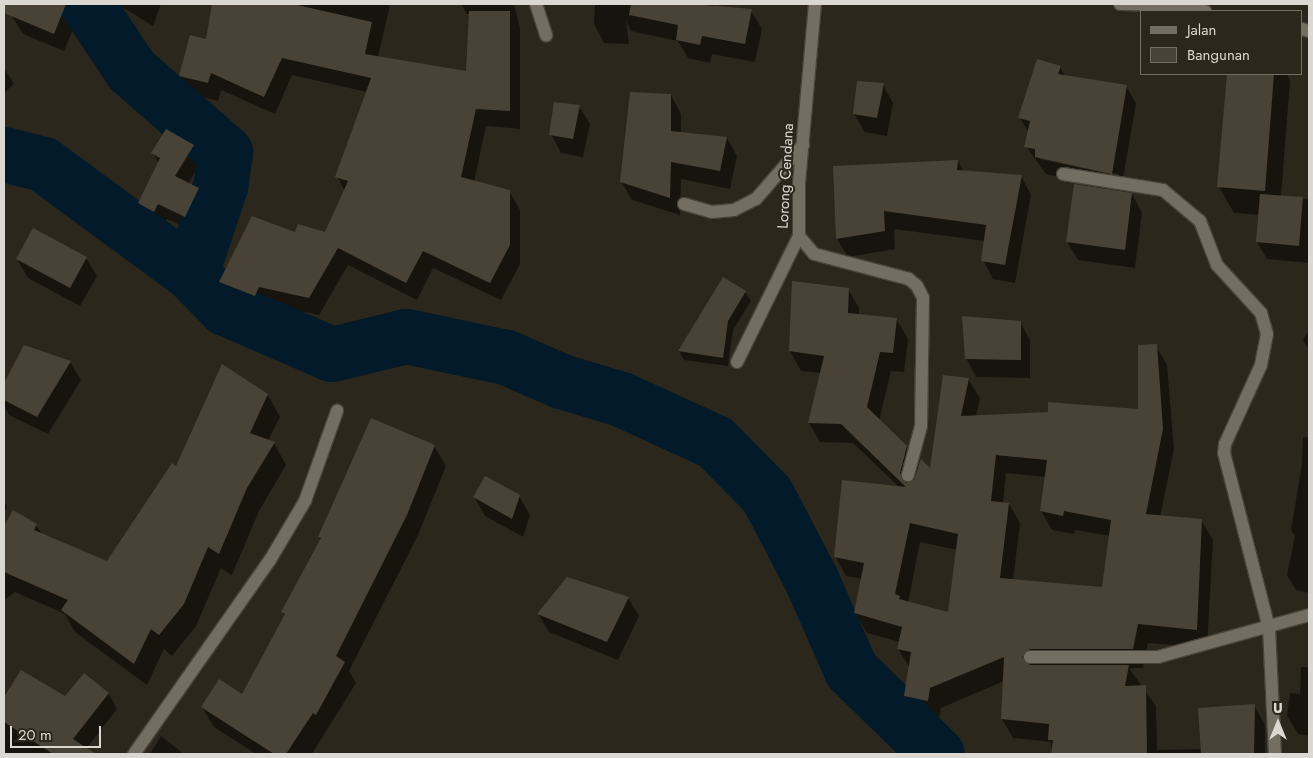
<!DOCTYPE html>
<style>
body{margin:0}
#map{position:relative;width:1313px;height:758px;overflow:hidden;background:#2c271c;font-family:Jost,sans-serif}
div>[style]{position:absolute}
.shadow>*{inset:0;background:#0007}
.river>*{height:55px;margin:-27.5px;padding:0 27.5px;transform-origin:27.5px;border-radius:27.5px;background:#021a29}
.building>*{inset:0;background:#494337}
.roads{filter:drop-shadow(1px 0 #48443b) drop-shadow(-1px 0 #48443b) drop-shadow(0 1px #48443b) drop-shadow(0 -1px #48443b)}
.minor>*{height:12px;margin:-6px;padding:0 6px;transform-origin:6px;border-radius:6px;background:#746d61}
span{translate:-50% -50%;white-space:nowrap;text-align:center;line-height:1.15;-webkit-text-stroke:4px #2c271c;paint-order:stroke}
.street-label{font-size:15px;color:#dbd8d1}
.frame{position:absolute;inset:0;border:5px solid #dbd8d1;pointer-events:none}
.legend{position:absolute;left:1140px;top:10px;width:162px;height:65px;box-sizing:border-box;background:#2c271c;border:1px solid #726e64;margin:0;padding:6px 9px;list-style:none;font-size:15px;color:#dbd8d1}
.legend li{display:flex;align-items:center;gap:10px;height:25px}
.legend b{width:25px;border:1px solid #726e64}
.north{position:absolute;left:1253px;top:698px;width:50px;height:50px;-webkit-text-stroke:4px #2c271c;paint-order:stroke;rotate:0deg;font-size:14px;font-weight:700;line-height:20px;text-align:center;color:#dbd8d1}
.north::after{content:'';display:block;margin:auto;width:18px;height:22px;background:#dbd8d1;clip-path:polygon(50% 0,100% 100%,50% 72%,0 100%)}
.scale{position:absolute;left:10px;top:726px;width:91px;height:22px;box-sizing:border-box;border:2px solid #dbd8d1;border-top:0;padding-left:6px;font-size:15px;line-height:18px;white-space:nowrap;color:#dbd8d1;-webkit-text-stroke:4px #2c271c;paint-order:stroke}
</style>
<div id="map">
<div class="shadow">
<div style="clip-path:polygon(17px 4px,51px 4px,64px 9px,74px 27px,64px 51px,23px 34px,12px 16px)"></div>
<div style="clip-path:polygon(117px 4px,161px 4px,153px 26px)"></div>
<div style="clip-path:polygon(213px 4px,422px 4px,390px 5px,378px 57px,467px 72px,470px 14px,467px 14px,461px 4px,514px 4px,520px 28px,520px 129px,486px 126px,474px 182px,509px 191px,520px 210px,520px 264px,501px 300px,433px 268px,417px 300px,348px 265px,319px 315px,270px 305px,265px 314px,230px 300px,220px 282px,295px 234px,325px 234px,345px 191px,337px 176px,367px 92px,292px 75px,275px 114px,221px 90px,218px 101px,191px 94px,180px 76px,207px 41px)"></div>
<div style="clip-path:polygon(595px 4px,714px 4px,713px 7px,751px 11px,762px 29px,755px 62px,712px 54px,710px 63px,688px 58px,678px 41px,631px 31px,626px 21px,629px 44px,604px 43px,594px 24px)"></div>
<div style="clip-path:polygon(evenodd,1060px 67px,1065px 76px,1126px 86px,1136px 103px,1121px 190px,1046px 174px,1026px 146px,1029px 133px,1020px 118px,1060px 67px,1040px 156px,1118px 174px,1118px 176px,1040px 159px,1040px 156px)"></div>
<div style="clip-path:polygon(4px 68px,14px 84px,4px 93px)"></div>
<div style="clip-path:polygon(1228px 74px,1287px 74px,1290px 81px,1281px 197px,1309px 199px,1309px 263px,1267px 259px,1257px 242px,1260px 215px,1234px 213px,1219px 187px)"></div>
<div style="clip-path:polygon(883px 85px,893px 103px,887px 136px,865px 132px,854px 114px)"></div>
<div style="clip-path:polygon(671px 95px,681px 114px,681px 133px,727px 138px,737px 156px,730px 189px,681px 179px,680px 215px,632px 200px,621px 181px)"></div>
<div style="clip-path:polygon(579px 106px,590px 124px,583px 157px,561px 153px,551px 134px)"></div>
<div style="clip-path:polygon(193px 146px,202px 161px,188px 184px,198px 189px,207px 204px,194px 231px,167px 219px,162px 226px,148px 218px,140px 203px,159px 164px,153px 153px)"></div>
<div style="clip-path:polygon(958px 161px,964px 172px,1021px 176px,1031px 195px,1015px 283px,993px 279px,983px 260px,985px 241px,894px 229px,895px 249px,848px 257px,837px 239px,835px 168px)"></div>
<div style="clip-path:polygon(1132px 194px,1142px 213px,1135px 268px,1078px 260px,1067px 242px)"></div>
<div style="clip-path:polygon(86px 258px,97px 276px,80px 306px,28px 278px,17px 259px)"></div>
<div style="clip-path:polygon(723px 279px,745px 292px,751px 301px,733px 330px,728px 366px,684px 360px,679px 351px)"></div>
<div style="clip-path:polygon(evenodd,793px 282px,848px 289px,859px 308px,859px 315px,897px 320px,908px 339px,904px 372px,891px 371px,879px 421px,906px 447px,919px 469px,930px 470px,968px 379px,980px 398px,976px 416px,1140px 411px,1156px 346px,1167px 365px,1174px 449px,1160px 517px,1201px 520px,1213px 540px,1207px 648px,1148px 643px,1143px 668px,1129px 668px,1156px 706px,1157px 750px,1202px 749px,1254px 705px,1265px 725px,1265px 754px,1052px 754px,1051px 742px,1013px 738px,1002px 719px,1004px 681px,941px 708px,939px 719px,916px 715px,905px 696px,910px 668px,898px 649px,900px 642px,867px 633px,855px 613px,862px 579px,846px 576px,835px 556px,899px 487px,853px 443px,820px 442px,809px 423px,821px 373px,801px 371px,790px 351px,793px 282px,1006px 473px,1046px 477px,1041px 511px,1052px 530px,1074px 534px,1075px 530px,1110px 536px,1103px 588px,1013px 580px,1020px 523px,1009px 504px,1003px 503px,1006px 473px,793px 282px,920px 542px,957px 550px,949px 613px,908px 603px,920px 542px)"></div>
<div style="clip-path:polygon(1020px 322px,1030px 340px,1030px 378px,976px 377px,966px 358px)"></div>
<div style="clip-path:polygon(1309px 330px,1309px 350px,1303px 340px)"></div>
<div style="clip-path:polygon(25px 346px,70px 362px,81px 380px,48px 434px,9px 415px,4px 406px,4px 386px)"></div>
<div style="clip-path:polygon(268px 395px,280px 417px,268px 441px,274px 443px,286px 465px,259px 511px,232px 575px,221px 568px,196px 626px,172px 656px,164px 649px,147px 685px,75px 632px,65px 614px,15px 592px,4px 600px,4px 529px,13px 512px,36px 525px,42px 534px,108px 562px,176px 468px)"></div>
<div style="clip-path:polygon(1303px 437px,1309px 438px,1309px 593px,1296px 590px,1287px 575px,1295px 536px,1291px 530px,1302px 464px)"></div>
<div style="clip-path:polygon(434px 446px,446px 466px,418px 535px,349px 671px,356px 683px,312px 754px,256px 754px,214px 727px,202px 707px,242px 696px,285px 617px,282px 612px,321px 540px,319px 537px)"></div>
<div style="clip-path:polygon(519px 496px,530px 515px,523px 537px,485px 516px,474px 497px)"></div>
<div style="clip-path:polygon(4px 501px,7px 507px,4px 513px)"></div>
<div style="clip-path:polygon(628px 598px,639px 616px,618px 660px,549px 632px,538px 614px)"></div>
<div style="clip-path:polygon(1301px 667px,1309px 667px,1309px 736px,1298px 734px,1287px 716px,1290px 693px,1300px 694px)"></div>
<div style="clip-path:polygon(84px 674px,109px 694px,117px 709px,86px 749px,94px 754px,4px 754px,4px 697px,65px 698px)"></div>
<div style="clip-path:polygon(161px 736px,184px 754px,150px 754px)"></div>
</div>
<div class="river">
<div style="left:87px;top:4px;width:79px;rotate:56.3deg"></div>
<div style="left:131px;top:70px;width:125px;rotate:41.1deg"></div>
<div style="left:225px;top:152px;width:34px;rotate:98deg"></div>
<div style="left:220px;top:186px;width:92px;rotate:108.4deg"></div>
<div style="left:191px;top:273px;width:49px;rotate:45.8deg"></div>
<div style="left:225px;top:308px;width:116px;rotate:23.3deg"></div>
<div style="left:332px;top:354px;width:76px;rotate:-13.7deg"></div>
<div style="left:406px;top:336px;width:102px;rotate:11.9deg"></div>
<div style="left:506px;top:357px;width:60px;rotate:23.6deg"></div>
<div style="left:561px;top:381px;width:63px;rotate:16.7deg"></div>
<div style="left:621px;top:399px;width:103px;rotate:24.6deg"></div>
<div style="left:715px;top:442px;width:74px;rotate:45.5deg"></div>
<div style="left:767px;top:495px;width:95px;rotate:62.4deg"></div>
<div style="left:811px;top:579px;width:99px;rotate:66.3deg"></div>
<div style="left:851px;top:670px;width:120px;rotate:44.3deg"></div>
<div style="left:4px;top:154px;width:40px;rotate:14.4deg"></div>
<div style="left:43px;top:164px;width:184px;rotate:36.4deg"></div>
</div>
<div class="building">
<div style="clip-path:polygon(4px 4px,66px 4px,54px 34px,4px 13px)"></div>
<div style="clip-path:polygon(212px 4px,293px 4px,372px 22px,365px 54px,466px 71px,469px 11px,510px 11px,510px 111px,476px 109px,461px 177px,510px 190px,510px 245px,490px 283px,423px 251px,406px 283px,338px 248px,309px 298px,259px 287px,255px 296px,219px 282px,252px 216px,295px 232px,298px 224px,325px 232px,348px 181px,335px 177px,371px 78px,282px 58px,264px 97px,211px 73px,208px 83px,179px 76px,190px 35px,206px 39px)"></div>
<div style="clip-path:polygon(631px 4px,693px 4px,752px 9px,745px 44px,702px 36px,700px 45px,676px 40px,678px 25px,629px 15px)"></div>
<div style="clip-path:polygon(1037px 59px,1061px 66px,1058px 74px,1127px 85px,1112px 174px,1035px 157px,1035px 149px,1024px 147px,1030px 121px,1018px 118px)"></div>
<div style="clip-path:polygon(1227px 74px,1274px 74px,1265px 191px,1217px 187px)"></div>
<div style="clip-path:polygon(857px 81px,884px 83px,877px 118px,853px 114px)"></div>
<div style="clip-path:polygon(630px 92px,671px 94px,671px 131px,727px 137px,720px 171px,671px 162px,670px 198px,620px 182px)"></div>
<div style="clip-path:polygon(554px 102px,580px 105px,573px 139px,549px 135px)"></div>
<div style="clip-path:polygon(166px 129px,194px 145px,175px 176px,199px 188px,185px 217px,158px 204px,154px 212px,138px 203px,160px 158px,151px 153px)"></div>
<div style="clip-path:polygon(958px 160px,957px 170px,1022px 175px,1005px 265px,981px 261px,986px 225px,884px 211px,885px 231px,836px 239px,833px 166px)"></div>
<div style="clip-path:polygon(1074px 184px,1132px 193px,1125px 250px,1066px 242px)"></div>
<div style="clip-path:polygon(1260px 194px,1303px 197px,1299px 246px,1256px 242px)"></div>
<div style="clip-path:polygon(33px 228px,87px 257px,70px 288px,16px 259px)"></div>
<div style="clip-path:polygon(723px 277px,746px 291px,728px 321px,723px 358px,678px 351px)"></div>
<div style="clip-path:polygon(evenodd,792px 281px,849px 288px,848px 313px,897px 318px,893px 353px,880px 352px,867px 407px,907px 446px,900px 473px,906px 483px,914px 480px,921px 459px,930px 468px,943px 375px,969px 378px,961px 416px,1048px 412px,1048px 402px,1138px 409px,1138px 345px,1157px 344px,1163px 429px,1146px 514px,1202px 519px,1197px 630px,1138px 624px,1133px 649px,1030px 649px,1022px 657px,1030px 665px,1129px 665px,1125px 686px,1146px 685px,1147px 754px,1051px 754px,1053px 740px,1048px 740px,1049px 724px,1001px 719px,1004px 657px,930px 688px,928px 701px,904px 696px,911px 652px,897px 649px,902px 627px,854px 613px,864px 563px,834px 557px,842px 480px,906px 487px,841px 424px,808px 423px,824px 356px,789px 351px,792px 281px,996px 455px,1047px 460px,1040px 511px,1063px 516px,1064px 511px,1111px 520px,1102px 587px,1000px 578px,1009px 503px,991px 501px,996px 455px,792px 281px,910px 523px,958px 534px,948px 612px,899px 599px,900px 596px,895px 594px,910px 523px)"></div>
<div style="clip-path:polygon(962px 316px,1021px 321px,1021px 360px,965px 359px)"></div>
<div style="clip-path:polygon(24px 345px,71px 361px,37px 417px,4px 400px,4px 383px)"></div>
<div style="clip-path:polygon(222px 364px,268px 394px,250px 433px,275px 442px,247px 488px,219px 554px,208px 547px,184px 604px,159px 635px,151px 629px,134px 664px,61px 610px,68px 600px,4px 572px,4px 526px,13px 510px,37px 524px,34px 530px,107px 561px,172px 463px,176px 466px)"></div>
<div style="clip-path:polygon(371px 418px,435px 445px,407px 515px,336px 656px,345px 662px,316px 715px,313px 713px,286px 754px,274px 754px,201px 707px,219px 679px,242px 694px,285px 614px,281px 612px,321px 538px,318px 537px)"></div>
<div style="clip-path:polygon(485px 476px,520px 495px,512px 519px,473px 497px)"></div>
<div style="clip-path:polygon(567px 577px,629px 597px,607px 642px,537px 614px)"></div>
<div style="clip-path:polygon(21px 670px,65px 696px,84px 673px,109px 693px,73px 739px,96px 754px,53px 754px,4px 722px,4px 697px)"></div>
<div style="clip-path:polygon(1255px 704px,1254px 754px,1201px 754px,1198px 708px)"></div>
</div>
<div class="roads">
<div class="minor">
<div style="left:536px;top:4px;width:33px;rotate:72deg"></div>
<div style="left:815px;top:4px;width:181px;rotate:95.1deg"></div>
<div style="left:799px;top:184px;width:52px;rotate:90deg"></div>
<div style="left:799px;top:236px;width:23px;rotate:50deg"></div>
<div style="left:814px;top:254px;width:98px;rotate:14.7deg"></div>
<div style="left:909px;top:279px;width:11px;rotate:41deg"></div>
<div style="left:917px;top:286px;width:13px;rotate:63deg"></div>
<div style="left:923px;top:298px;width:128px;rotate:90.9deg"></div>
<div style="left:921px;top:426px;width:51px;rotate:104.9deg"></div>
<div style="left:1120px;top:4px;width:56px;rotate:1deg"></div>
<div style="left:1176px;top:5px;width:30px;rotate:12deg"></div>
<div style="left:1302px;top:29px;width:7px;rotate:16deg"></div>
<div style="left:1063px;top:174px;width:101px;rotate:9.1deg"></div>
<div style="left:1163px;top:190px;width:48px;rotate:40deg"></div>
<div style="left:1200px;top:221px;width:47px;rotate:68.9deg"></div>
<div style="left:1217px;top:265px;width:65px;rotate:47.5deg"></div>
<div style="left:1261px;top:313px;width:22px;rotate:74deg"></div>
<div style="left:1267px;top:334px;width:32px;rotate:101deg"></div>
<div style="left:1261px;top:365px;width:87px;rotate:114.5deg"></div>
<div style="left:1225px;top:444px;width:9px;rotate:96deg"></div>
<div style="left:1224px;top:453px;width:181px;rotate:75.6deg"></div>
<div style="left:1269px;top:628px;width:126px;rotate:87.3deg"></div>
<div style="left:684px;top:204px;width:29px;rotate:16deg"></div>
<div style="left:712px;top:212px;width:22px;rotate:-5deg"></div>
<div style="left:734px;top:210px;width:25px;rotate:-27deg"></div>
<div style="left:756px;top:199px;width:72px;rotate:-49deg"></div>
<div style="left:737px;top:362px;width:140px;rotate:-63.8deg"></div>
<div style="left:1030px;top:657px;width:128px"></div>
<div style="left:1158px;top:657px;width:157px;rotate:-15.5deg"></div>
<div style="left:134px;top:754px;width:237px;rotate:-55deg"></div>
<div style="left:270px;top:560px;width:69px;rotate:-59.3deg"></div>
<div style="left:305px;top:501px;width:96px;rotate:-70.4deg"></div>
</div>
</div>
<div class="street-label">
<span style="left:786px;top:176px;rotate:-87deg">Lorong Cendana</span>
</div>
<div class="frame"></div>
<ul class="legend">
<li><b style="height:6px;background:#746d61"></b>Jalan</li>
<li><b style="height:14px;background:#494337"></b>Bangunan</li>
</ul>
<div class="north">U</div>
<div class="scale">20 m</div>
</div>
